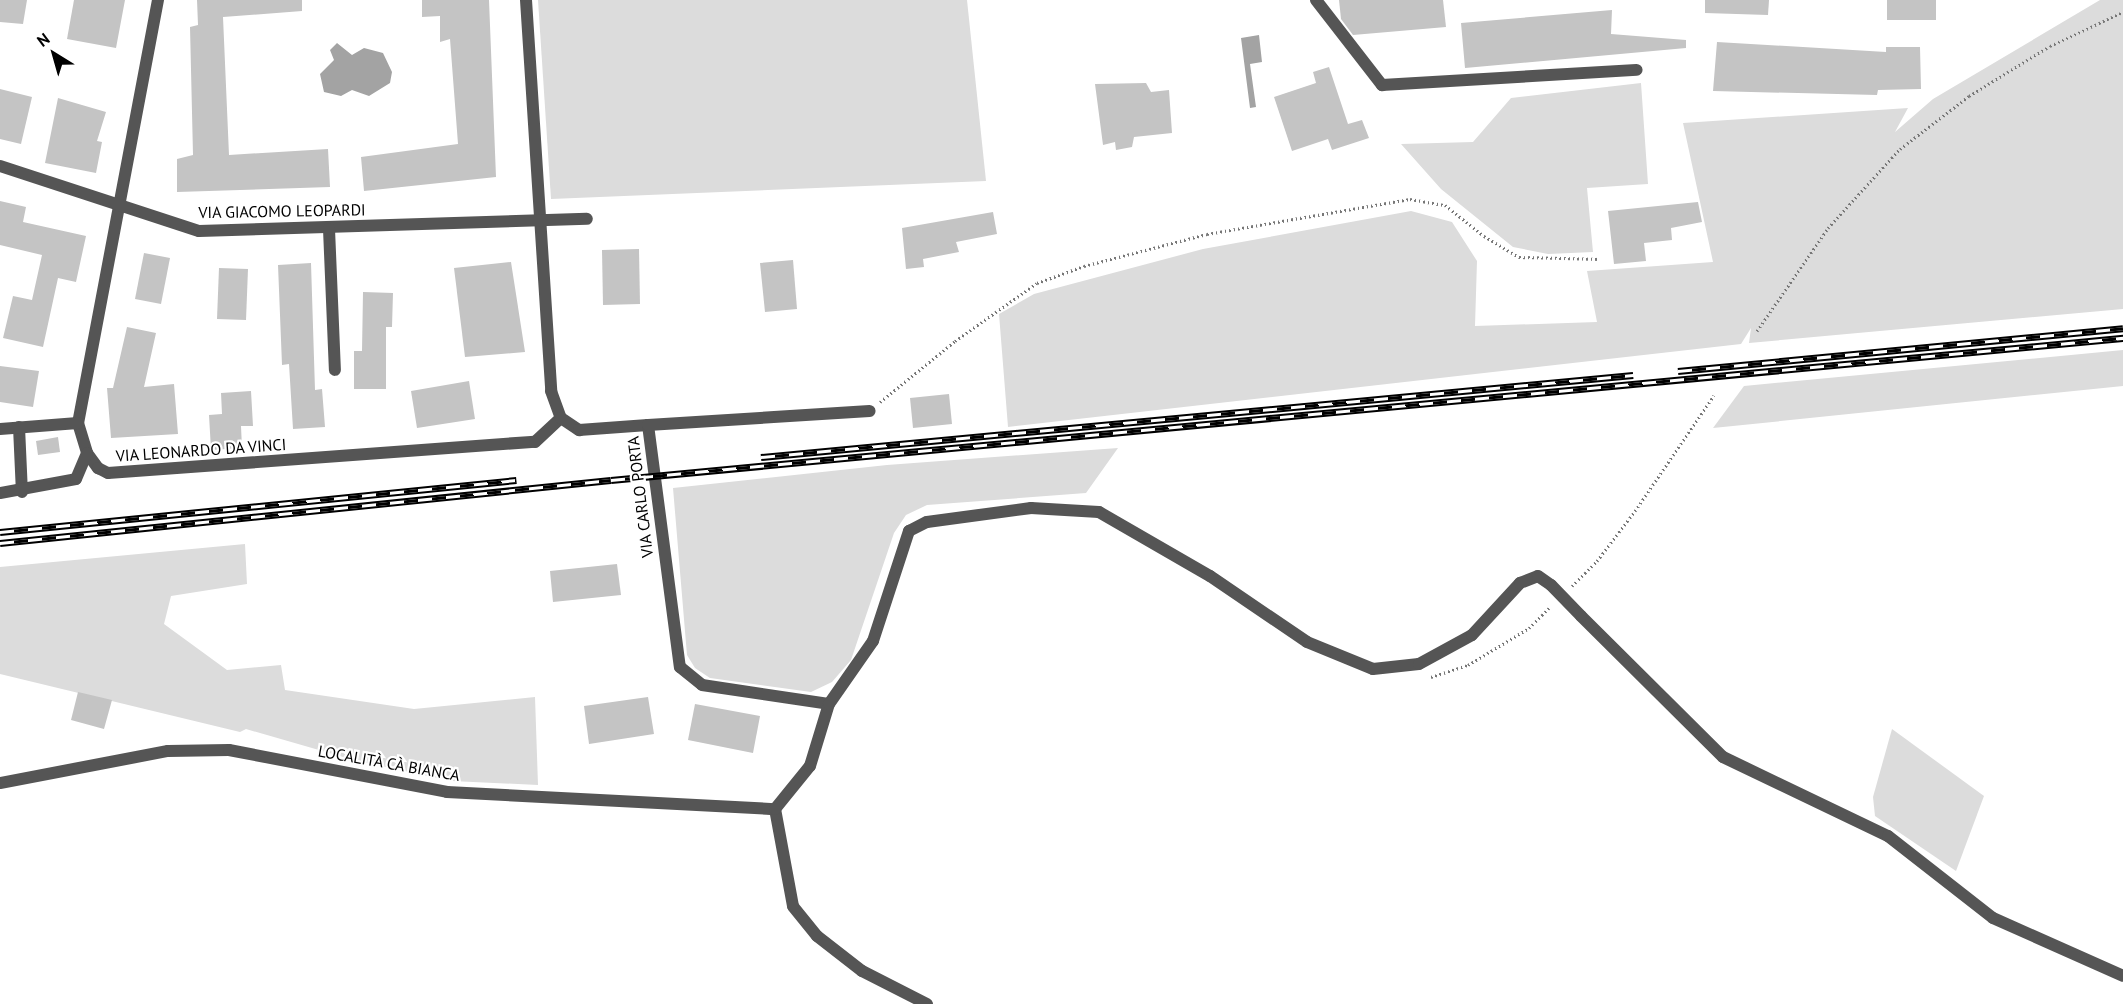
<!DOCTYPE html>
<meta charset="utf-8">
<style>
body{margin:0}
#map{position:relative;width:2123px;height:1004px;overflow:hidden;background:#fff;font-family:"PT Sans",sans-serif}
div>[style]{position:absolute}
.green>*{inset:0;background:#dcdcdc}
.water>*{inset:0;background:#a3a3a3}
.building>*{inset:0;background:#c4c4c4}
.path>*{height:3px;margin-top:-1.5px;transform-origin:0;background:repeating-linear-gradient(90deg,#777 0 1.5px,transparent 0 4.5px)}
.minor>*{height:12px;margin:-6px;padding:0 6px;transform-origin:6px;border-radius:6px;background:#555}
.rail>*{height:7px;margin-top:-3.5px;transform-origin:0;background:repeating-linear-gradient(90deg,#fff 0 14px,#000 0 28px);box-sizing:border-box;border-block:2px solid #000}
.minor-bridge>*{height:12px;margin:-6px;padding:0 6px;transform-origin:6px;border-radius:6px;background:#555}
span{translate:-50% -50%;white-space:nowrap;text-align:center;line-height:1.15;-webkit-text-stroke:4.5px #fff;paint-order:stroke}
.street-label{font-size:16px;color:#000}
.north{position:absolute;left:24px;top:24px;width:60px;height:60px;-webkit-text-stroke:4px #fff;paint-order:stroke;rotate:323deg;font-size:16px;font-weight:700;line-height:24px;text-align:center;color:#000}
.north::after{content:'';display:block;margin:auto;width:21px;height:27px;background:#000;clip-path:polygon(50% 0,100% 100%,50% 72%,0 100%)}
</style>
<div id="map">
<div class="green">
<div style="clip-path:polygon(538px 0,967px 0,986px 181px,551px 199px)"></div>
<div style="clip-path:polygon(2100px 0,2123px 0,2123px 309px,1749px 343px,1751px 328px,1741px 344px,1008px 427px,999px 314px,1034px 294px,1203px 249px,1411px 211px,1452px 222px,1477px 261px,1475px 326px,1597px 322px,1587px 271px,1713px 262px,1683px 123px,1908px 108px,1895px 132px,1933px 99px)"></div>
<div style="clip-path:polygon(1641px 83px,1648px 184px,1587px 188px,1593px 252px,1548px 254px,1513px 247px,1441px 189px,1401px 144px,1473px 142px,1511px 98px)"></div>
<div style="clip-path:polygon(2123px 350px,2123px 386px,1713px 428px,1744px 386px)"></div>
<div style="clip-path:polygon(1118px 448px,1086px 493px,927px 505px,906px 515px,894px 533px,851px 660px,832px 682px,811px 692px,710px 678px,695px 668px,687px 655px,673px 488px,887px 465px)"></div>
<div style="clip-path:polygon(245px 544px,247px 584px,171px 596px,164px 624px,227px 670px,281px 665px,285px 690px,414px 709px,535px 697px,538px 785px,452px 781px,357px 761px,246px 729px,240px 732px,0 674px,0 567px)"></div>
<div style="clip-path:polygon(1892px 729px,1984px 796px,1956px 871px,1875px 816px,1873px 797px)"></div>
</div>
<div class="water">
<div style="clip-path:polygon(1259px 35px,1262px 62px,1250px 64px,1256px 107px,1250px 108px,1241px 38px)"></div>
<div style="clip-path:polygon(337px 43px,352px 55px,364px 48px,383px 53px,392px 72px,390px 83px,369px 96px,352px 90px,341px 96px,324px 92px,320px 74px,334px 60px,330px 50px)"></div>
</div>
<div class="building">
<div style="clip-path:polygon(0 0,27px 0,23px 24px,0 22px)"></div>
<div style="clip-path:polygon(74px 0,125px 0,116px 48px,67px 39px)"></div>
<div style="clip-path:polygon(197px 0,302px 0,302px 11px,223px 17px,229px 155px,328px 149px,330px 187px,177px 192px,177px 159px,193px 155px,190px 27px,198px 25px)"></div>
<div style="clip-path:polygon(422px 0,489px 0,496px 177px,364px 191px,361px 157px,458px 144px,450px 39px,440px 42px,440px 16px,422px 17px)"></div>
<div style="clip-path:polygon(1339px 0,1443px 0,1446px 27px,1353px 35px,1341px 19px)"></div>
<div style="clip-path:polygon(1705px 0,1769px 0,1768px 15px,1705px 13px)"></div>
<div style="clip-path:polygon(1887px 0,1936px 0,1936px 20px,1887px 20px)"></div>
<div style="clip-path:polygon(1612px 10px,1611px 34px,1686px 40px,1686px 48px,1465px 68px,1461px 23px)"></div>
<div style="clip-path:polygon(1717px 42px,1886px 52px,1886px 47px,1920px 47px,1921px 89px,1878px 90px,1877px 95px,1713px 91px)"></div>
<div style="clip-path:polygon(1329px 67px,1348px 124px,1362px 120px,1369px 138px,1332px 150px,1328px 139px,1292px 151px,1274px 97px,1316px 83px,1313px 72px)"></div>
<div style="clip-path:polygon(1146px 83px,1151px 92px,1169px 90px,1172px 133px,1134px 137px,1132px 147px,1116px 150px,1115px 142px,1103px 145px,1095px 84px)"></div>
<div style="clip-path:polygon(0 89px,32px 97px,21px 144px,0 139px)"></div>
<div style="clip-path:polygon(58px 98px,106px 112px,97px 141px,102px 142px,96px 173px,45px 163px)"></div>
<div style="clip-path:polygon(0 201px,26px 207px,23px 222px,86px 236px,76px 282px,58px 278px,43px 347px,3px 338px,13px 296px,32px 300px,42px 255px,0 245px)"></div>
<div style="clip-path:polygon(1698px 202px,1702px 222px,1671px 228px,1672px 240px,1644px 243px,1646px 261px,1614px 264px,1608px 211px)"></div>
<div style="clip-path:polygon(993px 212px,997px 234px,956px 242px,959px 252px,923px 259px,924px 267px,906px 269px,902px 228px)"></div>
<div style="clip-path:polygon(639px 249px,640px 304px,603px 305px,602px 250px)"></div>
<div style="clip-path:polygon(144px 253px,170px 258px,161px 304px,135px 299px)"></div>
<div style="clip-path:polygon(793px 260px,797px 309px,765px 312px,760px 263px)"></div>
<div style="clip-path:polygon(511px 262px,525px 352px,465px 357px,454px 268px)"></div>
<div style="clip-path:polygon(311px 263px,315px 390px,322px 389px,325px 427px,293px 429px,289px 364px,282px 365px,278px 265px)"></div>
<div style="clip-path:polygon(219px 268px,248px 269px,246px 320px,217px 319px)"></div>
<div style="clip-path:polygon(363px 292px,393px 293px,392px 327px,386px 327px,386px 389px,354px 389px,354px 351px,362px 351px)"></div>
<div style="clip-path:polygon(127px 327px,156px 333px,144px 387px,174px 384px,178px 434px,111px 438px,107px 388px,113px 388px)"></div>
<div style="clip-path:polygon(0 366px,39px 371px,33px 407px,0 402px)"></div>
<div style="clip-path:polygon(469px 381px,475px 419px,417px 428px,411px 391px)"></div>
<div style="clip-path:polygon(251px 391px,253px 426px,241px 426px,242px 448px,211px 450px,209px 415px,222px 414px,221px 393px)"></div>
<div style="clip-path:polygon(949px 394px,952px 424px,913px 428px,910px 398px)"></div>
<div style="clip-path:polygon(58px 437px,60px 452px,38px 455px,36px 441px)"></div>
<div style="clip-path:polygon(617px 564px,621px 595px,553px 602px,550px 571px)"></div>
<div style="clip-path:polygon(78px 692px,112px 700px,104px 729px,71px 720px)"></div>
<div style="clip-path:polygon(648px 697px,654px 734px,589px 744px,584px 706px)"></div>
<div style="clip-path:polygon(695px 704px,760px 716px,753px 753px,688px 740px)"></div>
</div>
<div class="path">
<div style="left:1757px;top:331px;width:125px;rotate:-55.4deg"></div>
<div style="left:1828px;top:228px;width:107px;rotate:-47.7deg"></div>
<div style="left:1900px;top:149px;width:87px;rotate:-37.5deg"></div>
<div style="left:1969px;top:96px;width:95px;rotate:-31.7deg"></div>
<div style="left:2050px;top:46px;width:81px;rotate:-25deg"></div>
<div style="left:880px;top:402px;width:97px;rotate:-39.1deg"></div>
<div style="left:955px;top:341px;width:100px;rotate:-35.3deg"></div>
<div style="left:1037px;top:283px;width:50px;rotate:-19.9deg"></div>
<div style="left:1084px;top:266px;width:127px;rotate:-14.6deg"></div>
<div style="left:1207px;top:234px;width:206px;rotate:-9.8deg"></div>
<div style="left:1410px;top:199px;width:36px;rotate:10deg"></div>
<div style="left:1445px;top:205px;width:50px;rotate:38.5deg"></div>
<div style="left:1484px;top:236px;width:41px;rotate:31deg"></div>
<div style="left:1519px;top:257px;width:81px;rotate:1.4deg"></div>
<div style="left:1572px;top:586px;width:35px;rotate:-45deg"></div>
<div style="left:1597px;top:561px;width:63px;rotate:-52.8deg"></div>
<div style="left:1635px;top:511px;width:140px;rotate:-55.7deg"></div>
<div style="left:1431px;top:677px;width:39px;rotate:-18deg"></div>
<div style="left:1468px;top:665px;width:71px;rotate:-31.2deg"></div>
<div style="left:1529px;top:628px;width:30px;rotate:-45deg"></div>
</div>
<div class="minor">
<div style="left:158px;top:0;width:430px;rotate:100.7deg"></div>
<div style="left:78px;top:423px;width:31px;rotate:73deg"></div>
<div style="left:87px;top:453px;width:19px;rotate:54deg"></div>
<div style="left:98px;top:468px;width:11px;rotate:27deg"></div>
<div style="left:108px;top:473px;width:428px;rotate:-4.2deg"></div>
<div style="left:535px;top:442px;width:35px;rotate:-43deg"></div>
<div style="left:526px;top:0;width:392px;rotate:86.3deg"></div>
<div style="left:551px;top:391px;width:29px;rotate:70deg"></div>
<div style="left:561px;top:418px;width:22px;rotate:34deg"></div>
<div style="left:579px;top:430px;width:69px;rotate:-4.1deg"></div>
<div style="left:648px;top:425px;width:244px;rotate:82.5deg"></div>
<div style="left:680px;top:667px;width:28px;rotate:39deg"></div>
<div style="left:702px;top:685px;width:128px;rotate:8.5deg"></div>
<div style="left:1316px;top:0;width:108px;rotate:52.2deg"></div>
<div style="left:1382px;top:85px;width:255px;rotate:-3.4deg"></div>
<div style="left:0;top:166px;width:209px;rotate:18.1deg"></div>
<div style="left:199px;top:231px;width:388px;rotate:-1.8deg"></div>
<div style="left:329px;top:229px;width:141px;rotate:87.6deg"></div>
<div style="left:648px;top:425px;width:222px;rotate:-3.6deg"></div>
<div style="left:19px;top:427px;width:65px;rotate:87.4deg"></div>
<div style="left:0;top:429px;width:78px;rotate:-4.4deg"></div>
<div style="left:0;top:493px;width:77px;rotate:-10.4deg"></div>
<div style="left:76px;top:479px;width:28px;rotate:-67deg"></div>
<div style="left:1581px;top:616px;width:200px;rotate:44.8deg"></div>
<div style="left:1723px;top:757px;width:183px;rotate:25.6deg"></div>
<div style="left:1888px;top:836px;width:133px;rotate:38deg"></div>
<div style="left:1993px;top:918px;width:142px;rotate:24deg"></div>
<div style="left:0;top:783px;width:171px;rotate:-10.8deg"></div>
<div style="left:168px;top:751px;width:61px;rotate:-0.9deg"></div>
<div style="left:229px;top:750px;width:222px;rotate:10.9deg"></div>
<div style="left:447px;top:792px;width:328px;rotate:3deg"></div>
<div style="left:927px;top:1004px;width:73px;rotate:-153.1deg"></div>
<div style="left:862px;top:971px;width:57px;rotate:-142.1deg"></div>
<div style="left:817px;top:936px;width:38px;rotate:-129deg"></div>
<div style="left:793px;top:906px;width:99px;rotate:-100.5deg"></div>
<div style="left:775px;top:809px;width:55px;rotate:-50.9deg"></div>
<div style="left:810px;top:766px;width:65px;rotate:-73deg"></div>
<div style="left:829px;top:704px;width:77px;rotate:-55.1deg"></div>
<div style="left:873px;top:641px;width:116px;rotate:-71.9deg"></div>
<div style="left:909px;top:531px;width:20px;rotate:-27deg"></div>
<div style="left:927px;top:522px;width:105px;rotate:-7.7deg"></div>
<div style="left:1031px;top:508px;width:68px;rotate:3.4deg"></div>
<div style="left:1099px;top:512px;width:128px;rotate:30deg"></div>
<div style="left:1210px;top:576px;width:117px;rotate:34.2deg"></div>
<div style="left:1307px;top:642px;width:71px;rotate:22.2deg"></div>
<div style="left:1373px;top:669px;width:46px;rotate:-6.2deg"></div>
<div style="left:1419px;top:664px;width:60px;rotate:-28.7deg"></div>
<div style="left:1472px;top:635px;width:71px;rotate:-47.3deg"></div>
<div style="left:1520px;top:583px;width:19px;rotate:-21deg"></div>
<div style="left:1538px;top:576px;width:16px;rotate:35deg"></div>
</div>
<div class="rail">
<div style="left:1678px;top:371px;width:447px;rotate:-5.5deg"></div>
<div style="left:761px;top:457px;width:876px;rotate:-5.37deg"></div>
<div style="left:0;top:532px;width:519px;rotate:-5.75deg"></div>
<div style="left:0;top:543px;width:614px;rotate:-5.89deg"></div>
<div style="left:611px;top:480px;width:1519px;rotate:-5.37deg"></div>
</div>
<div class="minor-bridge">
<div style="left:1551px;top:585px;width:43px;rotate:45.9deg"></div>
</div>
<div class="street-label">
<span style="left:282px;top:211px;rotate:-1deg">VIA GIACOMO LEOPARDI</span>
<span style="left:201px;top:450px;rotate:-4deg">VIA LEONARDO DA VINCI</span>
<span style="left:640px;top:497px;rotate:-97deg">VIA CARLO PORTA</span>
<span style="left:389px;top:763px;rotate:10deg">LOCALITÀ CÀ BIANCA</span>
</div>
<div class="north">N</div>
</div>
